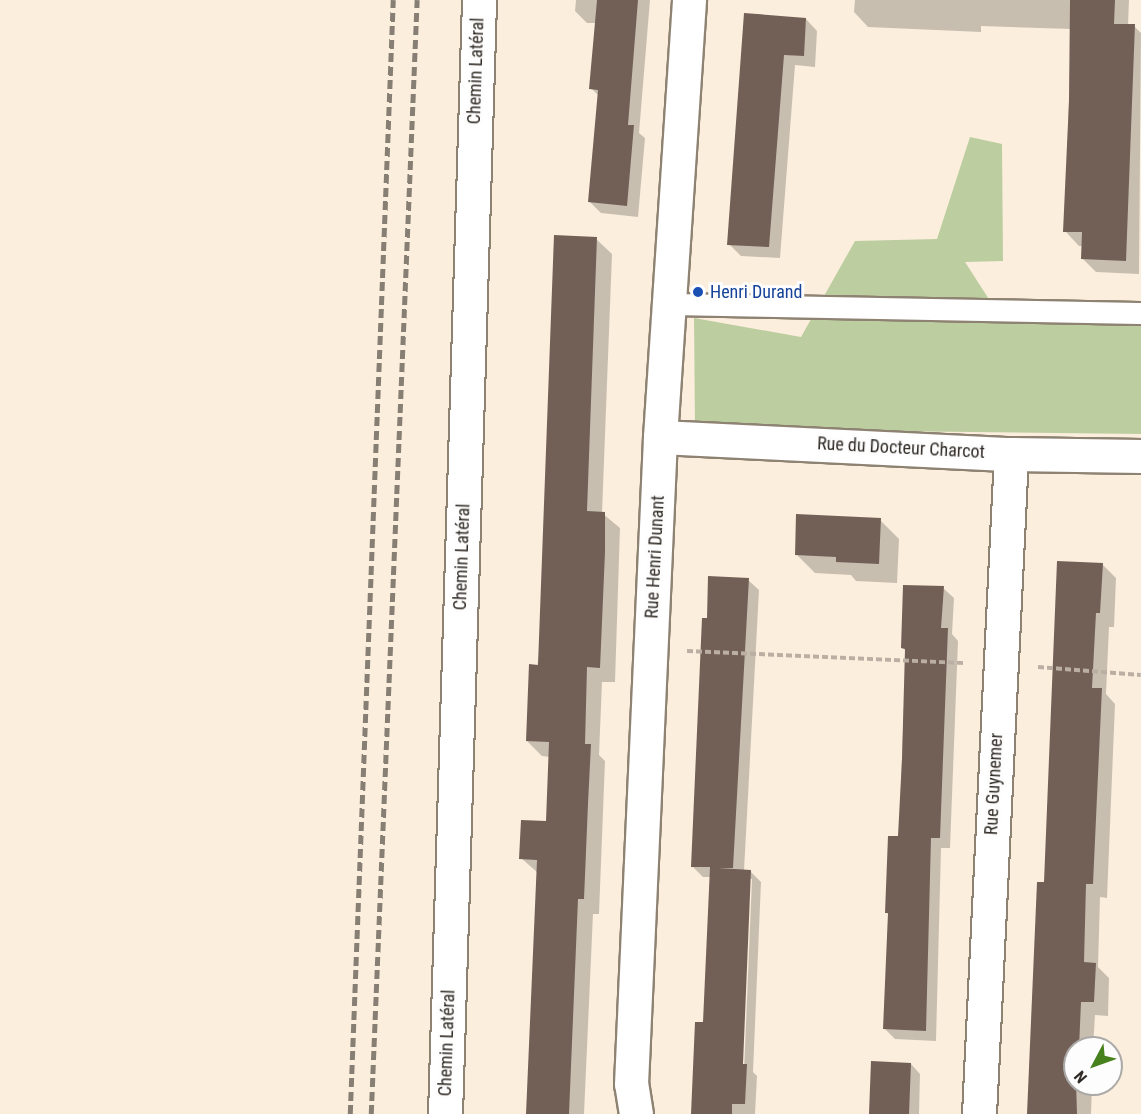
<!DOCTYPE html>
<meta charset="utf-8">
<style>
body{margin:0}
#map{position:relative;width:1141px;height:1114px;overflow:hidden;background:#fbeedd;font-family:"Roboto Condensed",sans-serif}
div>[style]{position:absolute}
.green>*{inset:0;background:#bccda0}
.shadow>*{inset:0;background:#0003}
.building>*{inset:0;background:#726057}
.path>*{height:4px;margin-top:-2px;transform-origin:0;background:repeating-linear-gradient(90deg,#baafa2 0 6px,transparent 0 9px)}
.roads{filter:drop-shadow(2px 0 #8e8272) drop-shadow(-2px 0 #8e8272) drop-shadow(0 2px #8e8272) drop-shadow(0 -2px #8e8272)}
.service>*{height:21px;margin:-10.5px;padding:0 10.5px;transform-origin:10.5px;border-radius:10.5px;background:#fff}
.minor>*{height:33px;margin:-16.5px;padding:0 16.5px;transform-origin:16.5px;border-radius:16.5px;background:#fff}
.rail>*{height:4.5px;margin-top:-2.25px;transform-origin:0;background:repeating-linear-gradient(90deg,#877f74 0 9px,transparent 0 13.5px)}
.dots>*{width:16px;height:16px;translate:-50% -50%;box-sizing:border-box;border:3px solid #fdfdfd;border-radius:50%}
span{translate:-50% -50%;white-space:nowrap;text-align:center;line-height:1.15;-webkit-text-stroke:6px #fdfdfd;paint-order:stroke}
.street-label{font-size:18px;color:#302b25}
.transit-label{font-size:18px;color:#164399}
.left{translate:0 -50%;text-align:left}
.north{position:absolute;left:1063px;top:1036px;width:60px;height:60px;box-sizing:border-box;background:#fdfdfd;border:2px solid #aba9a7;border-radius:50%;rotate:229deg;font-size:16px;font-weight:700;line-height:24px;text-align:center;color:#302b25}
.north::after{content:'';display:block;margin:auto;width:21px;height:27px;background:#46811d;clip-path:polygon(50% 0,100% 100%,50% 72%,0 100%)}
</style>
<div id="map">
<div class="green">
<div style="clip-path:polygon(970px 137px,1002px 144px,1003px 261px,965px 262px,1003px 321px,1141px 323px,1141px 434px,695px 429px,694px 318px,801px 337px,855px 241px,937px 239px)"></div>
</div>
<div class="shadow">
<div style="clip-path:polygon(576px 0,650px 0,639px 133px,645px 138px,638px 217px,601px 213px,590px 202px,599px 96px,591px 88px,596px 23px,587px 23px,575px 11px)"></div>
<div style="clip-path:polygon(855px 0,1129px 0,1128px 26px,1134px 26px,1141px 33px,1139px 274px,1096px 272px,1082px 258px,1083px 246px,1079px 246px,1065px 231px,1071px 29px,981px 26px,981px 32px,868px 27px,854px 12px)"></div>
<div style="clip-path:polygon(746px 14px,806px 19px,817px 31px,815px 67px,795px 65px,780px 258px,741px 256px,729px 244px)"></div>
<div style="clip-path:polygon(596px 239px,612px 254px,602px 513px,620px 528px,615px 682px,602px 682px,599px 755px,605px 761px,599px 914px,593px 914px,584px 1114px,527px 1114px,538px 873px,521px 858px,548px 823px,550px 757px,542px 756px,527px 741px)"></div>
<div style="clip-path:polygon(880px 520px,899px 539px,897px 583px,856px 581px,851px 575px,815px 573px,796px 554px)"></div>
<div style="clip-path:polygon(1102px 564px,1116px 578px,1114px 627px,1109px 627px,1106px 694px,1115px 704px,1107px 898px,1100px 897px,1098px 967px,1109px 978px,1108px 1016px,1095px 1015px,1093px 1048px,1075px 1048px,1075px 1084px,1092px 1084px,1091px 1114px,1029px 1114px,1046px 884px)"></div>
<div style="clip-path:polygon(evenodd,748px 580px,759px 590px,744px 871px,750px 871px,761px 882px,753px 1072px,757px 1076px,755px 1114px,693px 1114px,705px 1024px,711px 877px,703px 877px,692px 866px,708px 619px,748px 580px,749px 879px,752px 879px,744px 1071px,741px 1071px,749px 879px)"></div>
<div style="clip-path:polygon(943px 588px,954px 598px,952px 634px,958px 641px,950px 848px,941px 848px,936px 1041px,895px 1039px,884px 1028px,890px 916px,886px 912px,899px 838px,906px 651px,903px 648px)"></div>
<div style="clip-path:polygon(911px 1064px,920px 1074px,919px 1114px,870px 1114px)"></div>
</div>
<div class="building">
<div style="clip-path:polygon(597px 0,638px 0,628px 125px,634px 125px,627px 206px,588px 202px,598px 90px,589px 89px)"></div>
<div style="clip-path:polygon(1070px 0,1115px 0,1114px 24px,1135px 24px,1126px 261px,1081px 259px,1082px 232px,1063px 232px,1069px 101px)"></div>
<div style="clip-path:polygon(744px 13px,806px 18px,804px 56px,784px 55px,769px 247px,727px 245px)"></div>
<div style="clip-path:polygon(554px 235px,597px 237px,587px 511px,605px 512px,605px 552px,600px 668px,587px 667px,585px 744px,591px 744px,588px 804px,584px 899px,578px 899px,569px 1114px,526px 1114px,537px 860px,519px 859px,521px 820px,546px 821px,549px 742px,526px 741px,529px 664px,538px 665px)"></div>
<div style="clip-path:polygon(796px 514px,881px 518px,879px 564px,836px 562px,836px 557px,795px 555px)"></div>
<div style="clip-path:polygon(1057px 561px,1103px 563px,1100px 613px,1096px 613px,1092px 688px,1102px 688px,1093px 884px,1086px 884px,1084px 962px,1096px 963px,1094px 1002px,1081px 1002px,1079px 1048px,1075px 1048px,1077px 1114px,1027px 1114px,1037px 882px,1044px 882px)"></div>
<div style="clip-path:polygon(708px 576px,749px 578px,733px 868px,718px 868px,751px 870px,743px 1064px,747px 1064px,745px 1104px,732px 1104px,732px 1114px,691px 1114px,695px 1022px,703px 1022px,710px 867px,691px 867px,702px 618px,707px 618px)"></div>
<div style="clip-path:polygon(903px 585px,944px 586px,941px 628px,948px 628px,940px 838px,931px 838px,926px 1031px,883px 1029px,888px 913px,885px 913px,888px 836px,898px 836px,902px 759px,905px 649px,901px 648px)"></div>
<div style="clip-path:polygon(871px 1061px,911px 1063px,909px 1114px,869px 1114px)"></div>
</div>
<div class="path">
<div style="left:687px;top:651px;width:278px;rotate:2.5deg"></div>
<div style="left:1038px;top:667px;width:103px;rotate:4.4deg"></div>
</div>
<div class="roads">
<div class="service">
<div style="left:669px;top:304px;width:472px;rotate:1.1deg"></div>
</div>
<div class="minor">
<div style="left:660px;top:437px;width:351px;rotate:2.8deg"></div>
<div style="left:1011px;top:454px;width:130px;rotate:0.9deg"></div>
<div style="left:445px;top:1114px;width:1115px;rotate:-88.25deg"></div>
<div style="left:636px;top:1114px;width:30px;rotate:-99deg"></div>
<div style="left:631px;top:1084px;width:648px;rotate:-87.43deg"></div>
<div style="left:660px;top:437px;width:438px;rotate:-86.2deg"></div>
<div style="left:979px;top:1114px;width:661px;rotate:-87.22deg"></div>
</div>
</div>
<div class="rail">
<div style="left:350px;top:1114px;width:1115px;rotate:-87.79deg"></div>
<div style="left:371px;top:1114px;width:1115px;rotate:-87.64deg"></div>
</div>
<div class="dots">
<div style="left:698px;top:292px;background:#1a4fb4"></div>
</div>
<div class="street-label">
<span style="left:476px;top:71px;rotate:-88deg">Chemin Latéral</span>
<span style="left:901px;top:448px;rotate:3deg">Rue du Docteur Charcot</span>
<span style="left:462px;top:557px;rotate:-88deg">Chemin Latéral</span>
<span style="left:655px;top:557px;rotate:-87deg">Rue Henri Dunant</span>
<span style="left:994px;top:784px;rotate:-87deg">Rue Guynemer</span>
<span style="left:447px;top:1043px;rotate:-88deg">Chemin Latéral</span>
</div>
<div class="transit-label">
<span class="left" style="left:710px;top:292px">Henri Durand</span>
</div>
<div class="north">N</div>
</div>
